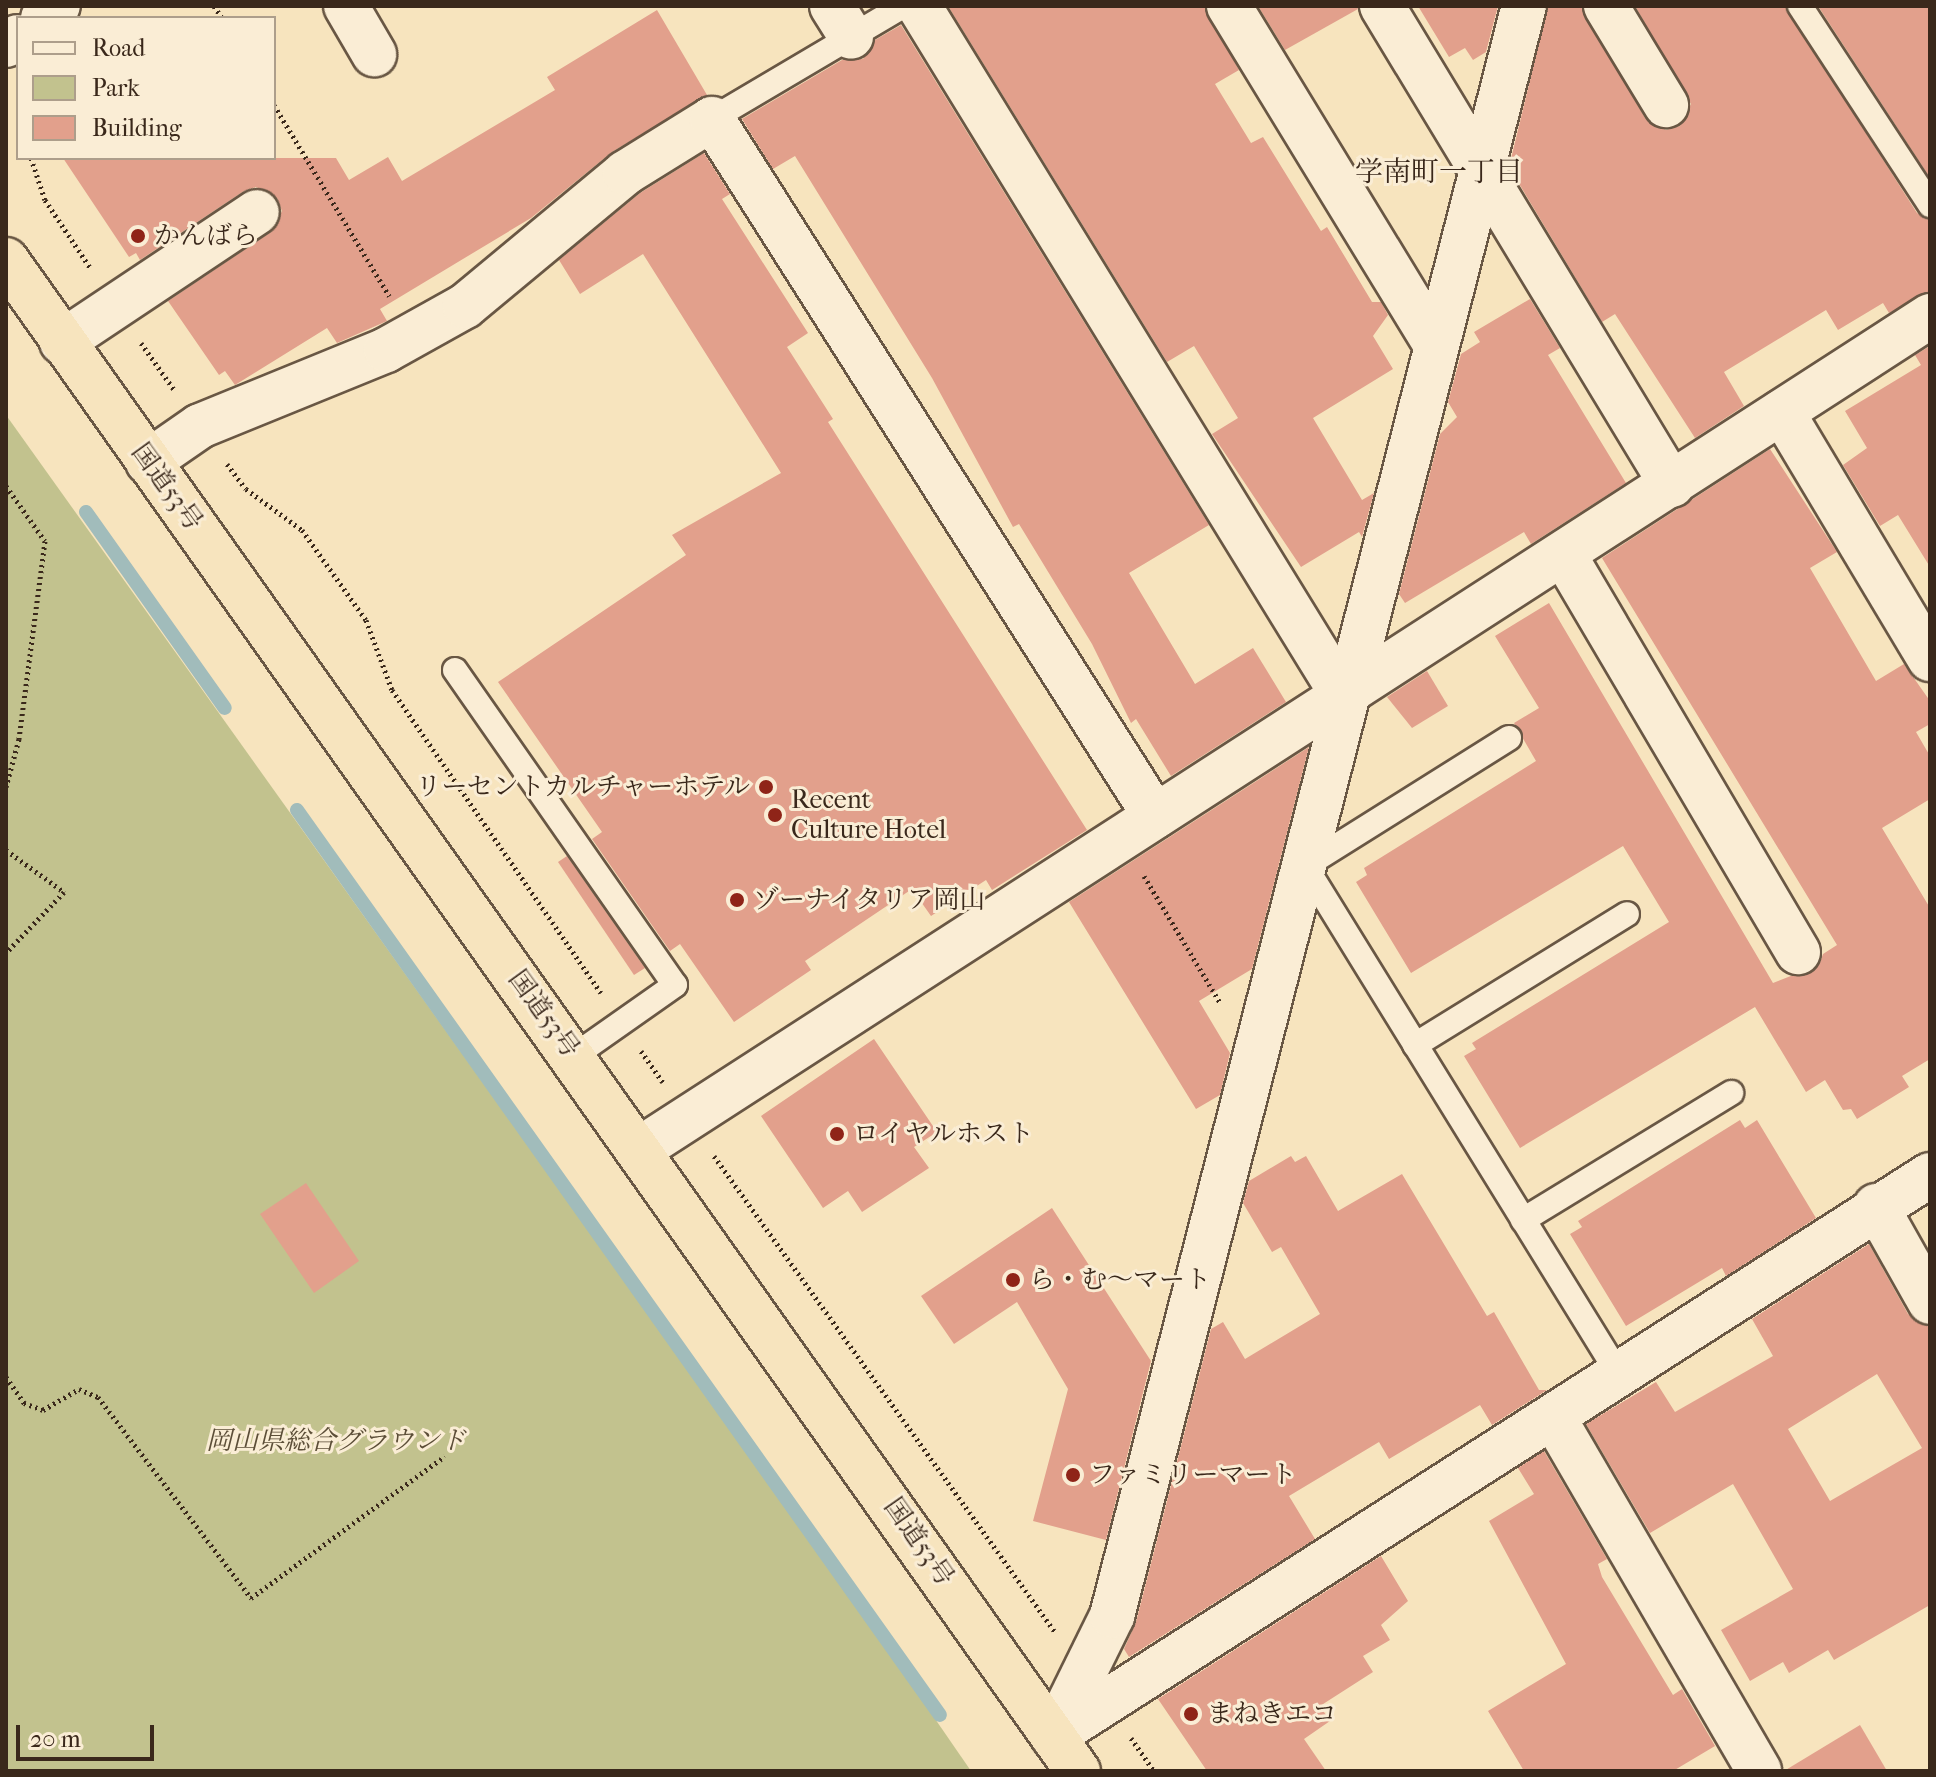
<!DOCTYPE html>
<meta charset="utf-8">
<style>
body{margin:0}
#map{position:relative;width:1936px;height:1777px;overflow:hidden;background:#f7e4be;font-family:"IM FELL French Canon","Noto Serif JP",serif}
div>[style]{position:absolute}
.green>*{inset:0;background:#c2c28e}
.stream>*{height:14px;margin:-7px;padding:0 7px;transform-origin:7px;border-radius:7px;background:#a1bcbb}
.building>*{inset:0;background:#e2a08c}
.path>*{height:5px;margin-top:-2.5px;transform-origin:0;background:repeating-linear-gradient(90deg,#3a281b 0 2px,transparent 0 6px)}
.roads{filter:drop-shadow(2px 0 #695744) drop-shadow(-2px 0 #695744) drop-shadow(0 2px #695744) drop-shadow(0 -2px #695744)}
.service>*{height:24px;margin:-12px;padding:0 12px;transform-origin:12px;border-radius:12px;background:#faedd5}
.minor>*{height:44px;margin:-22px;padding:0 22px;transform-origin:22px;border-radius:22px;background:#faedd5}
.trunk>*{height:44px;margin:-22px;padding:0 22px;transform-origin:22px;border-radius:22px;background:#f7e4be}
.dots>*{width:22px;height:22px;translate:-50% -50%;box-sizing:border-box;border:4px solid #faedd5;border-radius:50%}
span{translate:-50% -50%;white-space:nowrap;text-align:center;line-height:1.15;-webkit-text-stroke:6px #faedd5;paint-order:stroke}
.poi-label{font-size:26px;color:#3a281b}
.left{translate:0 -50%;text-align:left}
.right{translate:-100% -50%;text-align:right}
.street-label{font-size:26px;color:#3a281b}
.park-label{font-size:26px;color:#5c4e38;font-style:italic}
.neighbourhood-label{font-size:28px;color:#3a281b}
.frame{position:absolute;inset:0;border:8px solid #3a281b;pointer-events:none}
.legend{position:absolute;left:16px;top:16px;width:260px;height:144px;box-sizing:border-box;background:#faedd5;border:2px solid #ad9e8b;margin:0;padding:10px 14px;list-style:none;font-size:24px;color:#3a281b}
.legend li{display:flex;align-items:center;gap:16px;height:40px}
.legend b{width:40px;border:2px solid #ad9e8b}
.scale{position:absolute;left:16px;top:1725px;width:138px;height:36px;box-sizing:border-box;border:4px solid #3a281b;border-top:0;padding-left:10px;font-size:24px;line-height:28px;white-space:nowrap;color:#3a281b;-webkit-text-stroke:6px #faedd5;paint-order:stroke}
</style>
<div id="map">
<div class="green">
<div style="clip-path:polygon(6px 415px,871px 1626px,971px 1771px,6px 1771px)"></div>
</div>
<div class="stream">
<div style="left:86px;top:512px;width:240px;rotate:54.7deg"></div>
<div style="left:297px;top:810px;width:1110px;rotate:54.61deg"></div>
</div>
<div class="building">
<div style="clip-path:polygon(948px 6px,1204px 6px,1239px 70px,1215px 84px,1251px 143px,1263px 137px,1321px 231px,1327px 227px,1372px 302px,1381px 302px,1388px 315px,1373px 336px,1393px 369px,1313px 418px,1362px 500px,1374px 493px,1362px 537px,1359px 532px,1301px 567px,1212px 434px,1238px 418px,1194px 346px,1167px 362px)"></div>
<div style="clip-path:polygon(1258px 6px,1357px 6px,1358px 9px,1285px 50px)"></div>
<div style="clip-path:polygon(1418px 6px,1498px 6px,1486px 52px,1473px 60px,1465px 48px,1449px 57px)"></div>
<div style="clip-path:polygon(1548px 6px,1581px 6px,1645px 118px,1666px 130px,1680px 126px,1691px 104px,1635px 6px,1785px 6px,1917px 213px,1930px 220px,1930px 291px,1889px 313px,1883px 303px,1838px 330px,1826px 310px,1724px 372px,1744px 406px,1695px 438px,1615px 314px,1602px 322px,1509px 167px)"></div>
<div style="clip-path:polygon(1818px 6px,1930px 6px,1930px 178px)"></div>
<div style="clip-path:polygon(657px 10px,707px 95px,612px 152px,531px 218px,380px 309px,387px 321px,337px 343px,327px 328px,235px 385px,225px 371px,219px 375px,168px 301px,271px 232px,282px 211px,277px 198px,256px 187px,244px 191px,140px 260px,136px 253px,129px 257px,63px 158px,336px 158px,349px 180px,388px 157px,402px 181px,555px 90px,547px 77px)"></div>
<div style="clip-path:polygon(901px 25px,1209px 525px,1129px 573px,1195px 684px,1253px 648px,1286px 702px,1171px 776px,1136px 719px,1131px 723px,1092px 644px,1019px 524px,1013px 527px,932px 378px,795px 156px,773px 169px,742px 119px,842px 60px,863px 59px,875px 40px)"></div>
<div style="clip-path:polygon(704px 153px,730px 194px,722px 199px,808px 333px,787px 347px,833px 419px,828px 422px,1087px 830px,992px 890px,986px 880px,931px 916px,912px 889px,805px 961px,811px 970px,734px 1022px,680px 944px,670px 951px,592px 839px,602px 832px,498px 682px,686px 555px,672px 535px,781px 473px,643px 254px,580px 294px,559px 260px,640px 193px)"></div>
<div style="clip-path:polygon(1530px 299px,1560px 348px,1548px 355px,1626px 483px,1531px 544px,1524px 532px,1405px 603px,1399px 594px,1440px 434px,1457px 417px,1448px 402px,1461px 354px,1480px 342px,1474px 332px)"></div>
<div style="clip-path:polygon(1930px 346px,1930px 567px,1898px 515px,1880px 526px,1843px 465px,1867px 448px,1845px 411px,1921px 365px,1915px 355px)"></div>
<div style="clip-path:polygon(1770px 449px,1837px 552px,1810px 568px,1876px 681px,1904px 664px,1930px 701px,1930px 724px,1916px 732px,1930px 756px,1930px 799px,1882px 828px,1930px 908px,1930px 1059px,1902px 1076px,1909px 1087px,1857px 1119px,1851px 1109px,1843px 1110px,1825px 1080px,1806px 1092px,1755px 1007px,1520px 1148px,1464px 1056px,1476px 1049px,1472px 1043px,1669px 922px,1623px 846px,1411px 973px,1356px 882px,1367px 875px,1364px 868px,1536px 761px,1514px 723px,1539px 708px,1495px 636px,1549px 603px,1773px 983px,1819px 965px,1823px 954px,1837px 945px,1602px 558px)"></div>
<div style="clip-path:polygon(1427px 671px,1448px 706px,1412px 728px,1387px 697px)"></div>
<div style="clip-path:polygon(1309px 747px,1252px 969px,1199px 1001px,1230px 1053px,1220px 1095px,1196px 1109px,1069px 902px)"></div>
<div style="clip-path:polygon(567px 856px,645px 968px,634px 975px,558px 862px)"></div>
<div style="clip-path:polygon(874px 1039px,937px 1132px,914px 1147px,929px 1168px,862px 1212px,848px 1191px,823px 1208px,761px 1116px)"></div>
<div style="clip-path:polygon(1740px 1120px,1745px 1128px,1757px 1120px,1816px 1218px,1726px 1276px,1722px 1268px,1626px 1326px,1570px 1234px,1582px 1227px,1578px 1221px)"></div>
<div style="clip-path:polygon(1291px 1156px,1295px 1162px,1306px 1156px,1338px 1211px,1402px 1174px,1487px 1316px,1494px 1312px,1539px 1390px,1547px 1390px,1492px 1425px,1480px 1405px,1389px 1459px,1379px 1442px,1289px 1496px,1315px 1539px,1129px 1657px,1124px 1649px,1136px 1622px,1211px 1329px,1223px 1322px,1245px 1359px,1320px 1314px,1281px 1247px,1272px 1252px,1243px 1203px,1249px 1181px)"></div>
<div style="clip-path:polygon(306px 1183px,359px 1261px,314px 1293px,260px 1214px)"></div>
<div style="clip-path:polygon(1052px 1208px,1151px 1361px,1106px 1540px,1033px 1521px,1068px 1389px,1017px 1302px,954px 1344px,921px 1296px)"></div>
<div style="clip-path:polygon(evenodd,1869px 1244px,1908px 1314px,1930px 1327px,1930px 1605px,1834px 1660px,1828px 1650px,1789px 1673px,1783px 1662px,1750px 1681px,1721px 1630px,1793px 1589px,1733px 1484px,1650px 1533px,1586px 1424px,1656px 1382px,1675px 1412px,1773px 1356px,1752px 1319px,1869px 1244px,1877px 1374px,1922px 1448px,1830px 1501px,1788px 1429px,1877px 1374px)"></div>
<div style="clip-path:polygon(1544px 1451px,1607px 1559px,1598px 1564px,1602px 1577px,1673px 1695px,1682px 1689px,1715px 1746px,1673px 1771px,1524px 1771px,1488px 1711px,1566px 1664px,1489px 1521px,1534px 1494px,1518px 1468px)"></div>
<div style="clip-path:polygon(1381px 1556px,1408px 1601px,1381px 1625px,1390px 1640px,1363px 1656px,1373px 1672px,1320px 1706px,1330px 1721px,1304px 1739px,1326px 1771px,1207px 1771px,1158px 1699px)"></div>
<div style="clip-path:polygon(1860px 1725px,1887px 1771px,1784px 1771px)"></div>
</div>
<div class="path">
<div style="left:214px;top:6px;width:14px;rotate:56deg"></div>
<div style="left:274px;top:105px;width:223px;rotate:58.9deg"></div>
<div style="left:31px;top:158px;width:44px;rotate:71.6deg"></div>
<div style="left:45px;top:200px;width:83px;rotate:56.3deg"></div>
<div style="left:141px;top:343px;width:59px;rotate:54.7deg"></div>
<div style="left:227px;top:464px;width:31px;rotate:53deg"></div>
<div style="left:246px;top:489px;width:69px;rotate:36.2deg"></div>
<div style="left:302px;top:530px;width:110px;rotate:54.6deg"></div>
<div style="left:366px;top:620px;width:75px;rotate:69.6deg"></div>
<div style="left:392px;top:690px;width:368px;rotate:55.4deg"></div>
<div style="left:6px;top:486px;width:67px;rotate:54.7deg"></div>
<div style="left:45px;top:541px;width:200px;rotate:97.5deg"></div>
<div style="left:19px;top:739px;width:50px;rotate:105.2deg"></div>
<div style="left:6px;top:850px;width:72px;rotate:35.9deg"></div>
<div style="left:64px;top:892px;width:84px;rotate:133.6deg"></div>
<div style="left:1144px;top:876px;width:149px;rotate:59deg"></div>
<div style="left:641px;top:1051px;width:38px;rotate:55deg"></div>
<div style="left:714px;top:1156px;width:586px;rotate:54.38deg"></div>
<div style="left:6px;top:1377px;width:32px;rotate:55deg"></div>
<div style="left:24px;top:1403px;width:20px;rotate:20deg"></div>
<div style="left:43px;top:1410px;width:42px;rotate:-30.3deg"></div>
<div style="left:79px;top:1389px;width:21px;rotate:23deg"></div>
<div style="left:98px;top:1397px;width:253px;rotate:52.7deg"></div>
<div style="left:251px;top:1598px;width:240px;rotate:-36.2deg"></div>
<div style="left:1131px;top:1738px;width:40px;rotate:55.1deg"></div>
</div>
<div class="roads">
<div class="service">
<div style="left:1800px;top:6px;width:238px;rotate:56.8deg"></div>
<div style="left:712px;top:119px;width:222px;rotate:-30.6deg"></div>
<div style="left:455px;top:670px;width:384px;rotate:55.1deg"></div>
<div style="left:675px;top:985px;width:123px;rotate:144.9deg"></div>
<div style="left:1509px;top:738px;width:241px;rotate:147.9deg"></div>
<div style="left:1305px;top:866px;width:596px;rotate:58.31deg"></div>
<div style="left:1415px;top:1045px;width:249px;rotate:-31.7deg"></div>
<div style="left:1523px;top:1220px;width:244px;rotate:-31.4deg"></div>
</div>
<div class="minor">
<div style="left:346px;top:6px;width:56px;rotate:59.7deg"></div>
<div style="left:832px;top:6px;width:36px;rotate:58deg"></div>
<div style="left:919px;top:6px;width:813px;rotate:58.42deg"></div>
<div style="left:1229px;top:6px;width:397px;rotate:58.6deg"></div>
<div style="left:1382px;top:6px;width:560px;rotate:58.81deg"></div>
<div style="left:1606px;top:6px;width:116px;rotate:58.8deg"></div>
<div style="left:43px;top:18px;width:19px;rotate:-39deg"></div>
<div style="left:6px;top:45px;width:14px;rotate:-34deg"></div>
<div style="left:62px;top:342px;width:234px;rotate:-33.7deg"></div>
<div style="left:1782px;top:412px;width:288px;rotate:59.1deg"></div>
<div style="left:148px;top:462px;width:63px;rotate:-34.7deg"></div>
<div style="left:200px;top:426px;width:201px;rotate:-22.2deg"></div>
<div style="left:386px;top:350px;width:90px;rotate:-29.1deg"></div>
<div style="left:465px;top:306px;width:208px;rotate:-39.7deg"></div>
<div style="left:625px;top:173px;width:102px;rotate:-31.8deg"></div>
<div style="left:712px;top:119px;width:826px;rotate:57.56deg"></div>
<div style="left:1564px;top:555px;width:461px;rotate:59.5deg"></div>
<div style="left:640px;top:1149px;width:1536px;rotate:-32.85deg"></div>
<div style="left:1876px;top:1206px;width:110px;rotate:60.6deg"></div>
<div style="left:1555px;top:1420px;width:406px;rotate:59.8deg"></div>
<div style="left:1053px;top:1736px;width:134px;rotate:-63.8deg"></div>
<div style="left:1112px;top:1616px;width:1662px;rotate:-75.65deg"></div>
<div style="left:1053px;top:1736px;width:1041px;rotate:-32.61deg"></div>
</div>
<div class="trunk">
<div style="left:6px;top:260px;width:1853px;rotate:54.65deg"></div>
</div>
</div>
<div class="dots">
<div style="left:138px;top:236px;background:#8f2418"></div>
<div style="left:766px;top:787px;background:#8f2418"></div>
<div style="left:775px;top:815px;background:#8f2418"></div>
<div style="left:737px;top:900px;background:#8f2418"></div>
<div style="left:837px;top:1134px;background:#8f2418"></div>
<div style="left:1013px;top:1280px;background:#8f2418"></div>
<div style="left:1073px;top:1475px;background:#8f2418"></div>
<div style="left:1191px;top:1714px;background:#8f2418"></div>
</div>
<div class="poi-label">
<span class="left" style="left:154px;top:236px">かんばら</span>
<span class="right" style="left:750px;top:787px">リーセントカルチャーホテル</span>
<span class="left" style="left:791px;top:815px">Recent<br>Culture Hotel</span>
<span class="left" style="left:753px;top:900px">ゾーナイタリア岡山</span>
<span class="left" style="left:853px;top:1134px">ロイヤルホスト</span>
<span class="left" style="left:1029px;top:1280px">ら・む〜マート</span>
<span class="left" style="left:1089px;top:1475px">ファミリーマート</span>
<span class="left" style="left:1207px;top:1714px">まねきエコ</span>
</div>
<div class="street-label">
<span style="left:167px;top:487px;rotate:54deg">国道53号</span>
<span style="left:544px;top:1014px;rotate:54deg">国道53号</span>
<span style="left:919px;top:1542px;rotate:55deg">国道53号</span>
</div>
<div class="park-label">
<span style="left:336px;top:1441px">岡山県総合グラウンド</span>
</div>
<div class="neighbourhood-label">
<span style="left:1439px;top:172px">学南町一丁目</span>
</div>
<div class="frame"></div>
<ul class="legend">
<li><b style="height:10px;background:#faedd5"></b>Road</li>
<li><b style="height:22px;background:#c2c28e"></b>Park</li>
<li><b style="height:22px;background:#e2a08c"></b>Building</li>
</ul>
<div class="scale">20 m</div>
</div>
